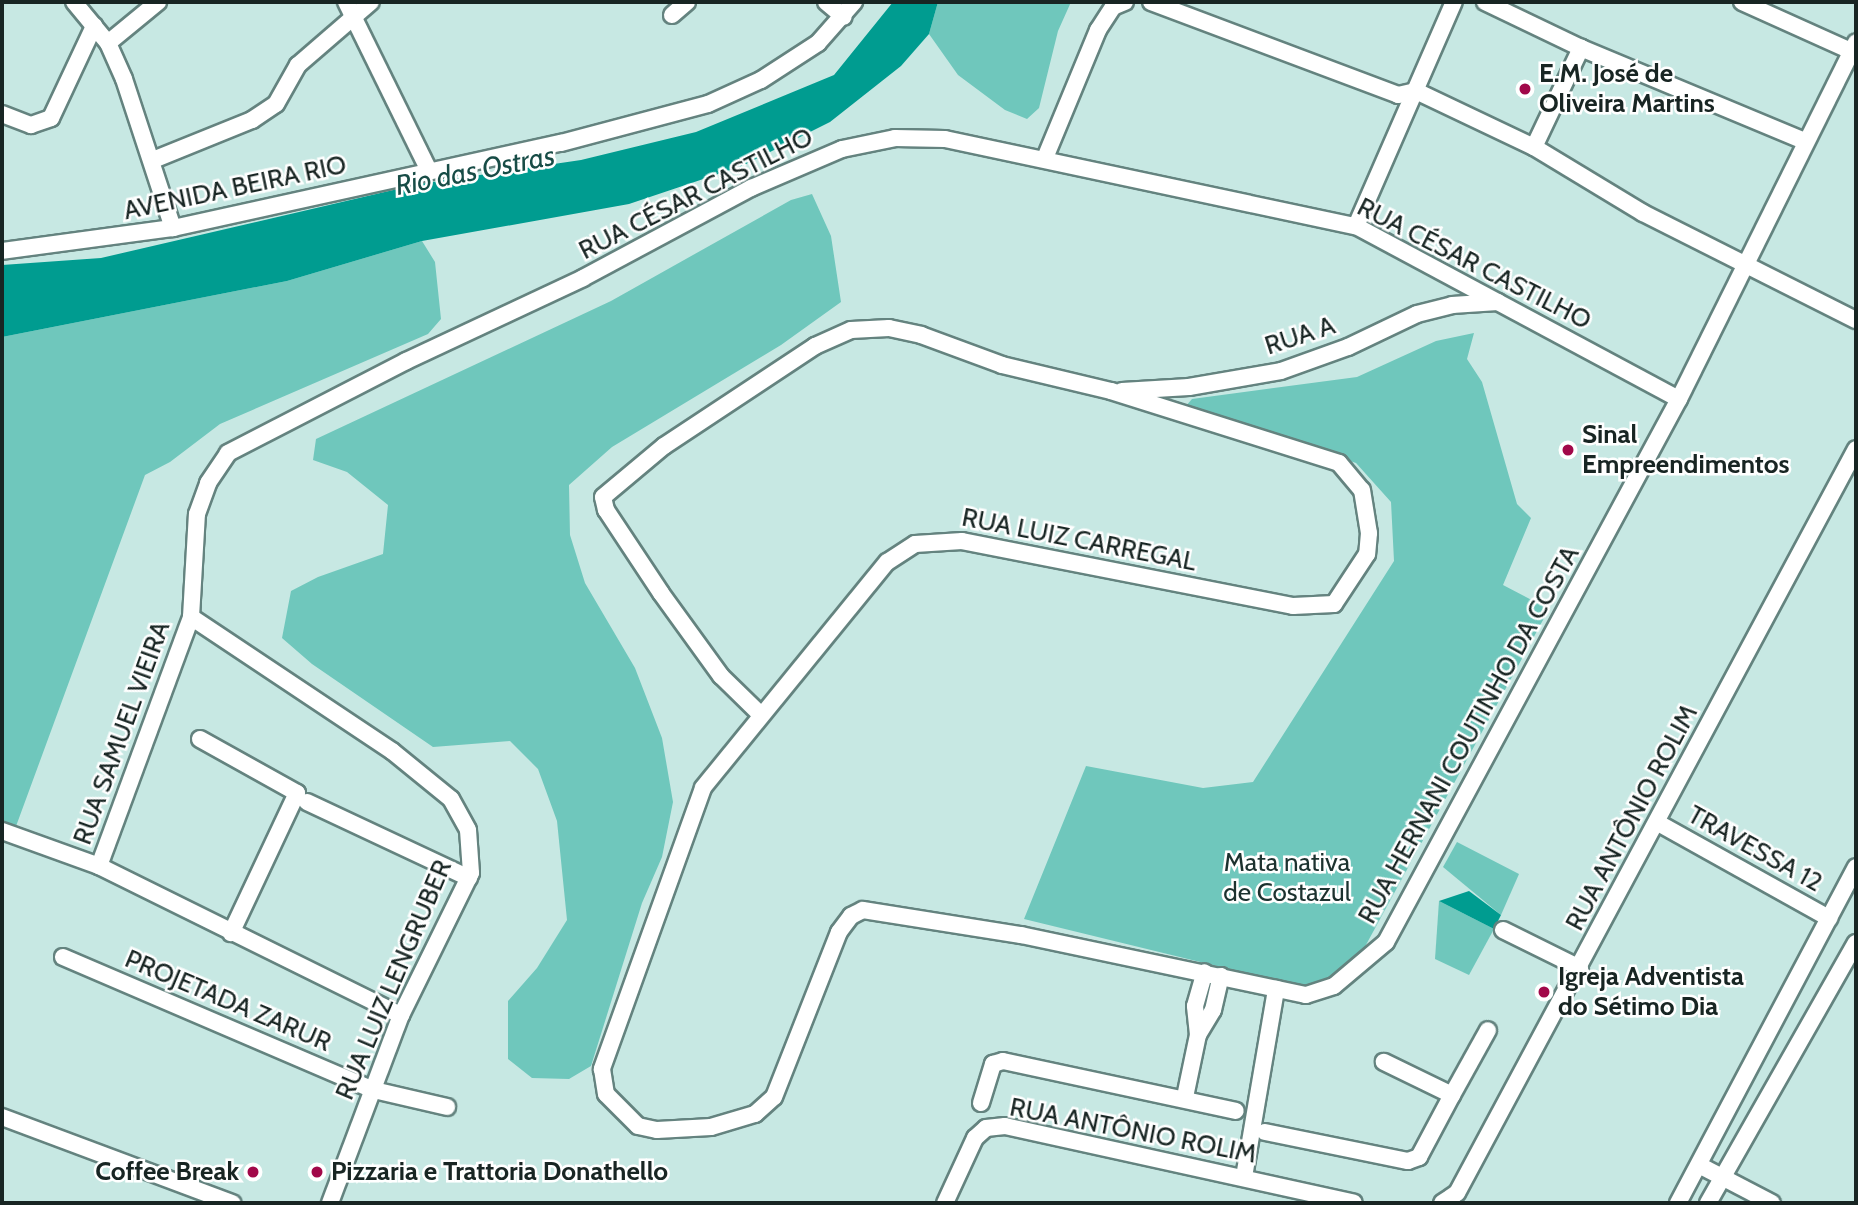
<!DOCTYPE html>
<meta charset="utf-8">
<style>
body{margin:0}
#map{position:relative;width:1858px;height:1205px;overflow:hidden;background:#c7e8e3;font-family:Cabin,sans-serif}
div>[style]{position:absolute}
.green>*{inset:0;background:#6fc7bc}
.water>*{inset:0;background:#009c90}
.roads{filter:drop-shadow(2px 0 #64837f) drop-shadow(-2px 0 #64837f) drop-shadow(0 2px #64837f) drop-shadow(0 -2px #64837f)}
.minor>*{height:16px;margin:-8px;padding:0 8px;transform-origin:8px;border-radius:8px;background:#fff}
.dots>*{width:19px;height:19px;translate:-50% -50%;box-sizing:border-box;border:4px solid #fff;border-radius:50%}
span{translate:-50% -50%;white-space:nowrap;text-align:center;line-height:1.15;-webkit-text-stroke:5px #fff;paint-order:stroke}
.poi-label{font-size:26px;color:#182523;font-weight:700}
.left{translate:0 -50%;text-align:left}
.right{translate:-100% -50%;text-align:right}
.street-label{font-size:26px;color:#182523}
.park-label{font-size:26px;color:#1c322f}
.water-label{font-size:28px;color:#174c46;font-style:italic}
.frame{position:absolute;inset:0;border:4px solid #182523;pointer-events:none}
</style>
<div id="map">
<div class="green">
<div style="clip-path:polygon(938px 2px,1071px 2px,1058px 31px,1039px 108px,1027px 119px,1005px 110px,958px 75px,929px 34px)"></div>
<div style="clip-path:polygon(812px 194px,831px 236px,841px 302px,781px 345px,612px 447px,569px 485px,570px 535px,585px 583px,635px 668px,662px 738px,673px 802px,662px 857px,642px 903px,591px 1066px,569px 1079px,532px 1078px,508px 1059px,508px 1001px,537px 968px,567px 920px,557px 821px,538px 769px,510px 741px,433px 747px,312px 664px,282px 638px,291px 591px,318px 577px,383px 554px,388px 505px,347px 472px,313px 460px,316px 439px,611px 301px,791px 200px)"></div>
<div style="clip-path:polygon(422px 241px,435px 262px,441px 319px,428px 334px,220px 424px,170px 462px,145px 475px,15px 829px,2px 824px,2px 337px,287px 281px)"></div>
<div style="clip-path:polygon(1474px 333px,1467px 359px,1482px 382px,1517px 504px,1531px 518px,1503px 585px,1549px 609px,1361px 954px,1329px 980px,1299px 986px,1024px 919px,1086px 766px,1203px 788px,1253px 782px,1394px 561px,1391px 502px,1356px 463px,1185px 407px,1192px 399px,1357px 377px,1436px 341px)"></div>
<div style="clip-path:polygon(1457px 842px,1519px 874px,1501px 915px,1443px 867px)"></div>
<div style="clip-path:polygon(1439px 901px,1494px 929px,1469px 975px,1435px 959px)"></div>
</div>
<div class="water">
<div style="clip-path:polygon(893px 2px,938px 2px,929px 34px,901px 66px,830px 122px,742px 166px,629px 204px,422px 241px,287px 281px,2px 337px,2px 265px,101px 258px,419px 184px,581px 160px,696px 132px,834px 75px)"></div>
<div style="clip-path:polygon(1469px 891px,1501px 915px,1494px 929px,1439px 901px)"></div>
</div>
<div class="roads">
<div class="minor">
<div style="left:74px;top:2px;width:53px;rotate:50.3deg"></div>
<div style="left:108px;top:43px;width:39px;rotate:66deg"></div>
<div style="left:124px;top:79px;width:157px;rotate:71.8deg"></div>
<div style="left:346px;top:2px;width:188px;rotate:63.8deg"></div>
<div style="left:826px;top:2px;width:23px;rotate:40deg"></div>
<div style="left:1151px;top:2px;width:264px;rotate:20.6deg"></div>
<div style="left:1398px;top:95px;width:18px;rotate:-13deg"></div>
<div style="left:1416px;top:91px;width:131px;rotate:25.4deg"></div>
<div style="left:1534px;top:147px;width:127px;rotate:31.2deg"></div>
<div style="left:1643px;top:213px;width:238px;rotate:26.7deg"></div>
<div style="left:1485px;top:2px;width:106px;rotate:25.6deg"></div>
<div style="left:1581px;top:48px;width:242px;rotate:22.6deg"></div>
<div style="left:1742px;top:2px;width:120px;rotate:24.2deg"></div>
<div style="left:672px;top:15px;width:20px;rotate:-41deg"></div>
<div style="left:108px;top:43px;width:65px;rotate:-39.4deg"></div>
<div style="left:2px;top:114px;width:31px;rotate:21deg"></div>
<div style="left:31px;top:125px;width:21px;rotate:-19deg"></div>
<div style="left:51px;top:118px;width:102px;rotate:-64.9deg"></div>
<div style="left:1534px;top:147px;width:110px;rotate:-64.6deg"></div>
<div style="left:1045px;top:158px;width:139px;rotate:-67.5deg"></div>
<div style="left:1098px;top:30px;width:27px;rotate:-57deg"></div>
<div style="left:1113px;top:7px;width:13px;rotate:-23deg"></div>
<div style="left:153px;top:160px;width:107px;rotate:-22deg"></div>
<div style="left:252px;top:120px;width:29px;rotate:-34deg"></div>
<div style="left:276px;top:104px;width:45px;rotate:-60.6deg"></div>
<div style="left:298px;top:65px;width:96px;rotate:-40.8deg"></div>
<div style="left:1356px;top:226px;width:244px;rotate:-66.4deg"></div>
<div style="left:2px;top:251px;width:173px;rotate:-7.7deg"></div>
<div style="left:173px;top:228px;width:397px;rotate:-12.4deg"></div>
<div style="left:561px;top:143px;width:152px;rotate:-14.9deg"></div>
<div style="left:708px;top:104px;width:58px;rotate:-24.4deg"></div>
<div style="left:761px;top:80px;width:68px;rotate:-33deg"></div>
<div style="left:818px;top:43px;width:55px;rotate:-48.7deg"></div>
<div style="left:1122px;top:391px;width:67px;rotate:-3.4deg"></div>
<div style="left:1189px;top:387px;width:93px;rotate:-9.9deg"></div>
<div style="left:1281px;top:371px;width:71px;rotate:-19.7deg"></div>
<div style="left:1348px;top:347px;width:76px;rotate:-25.6deg"></div>
<div style="left:1417px;top:314px;width:36px;rotate:-14deg"></div>
<div style="left:1452px;top:305px;width:46px;rotate:-3.7deg"></div>
<div style="left:191px;top:617px;width:242px;rotate:33.7deg"></div>
<div style="left:392px;top:751px;width:76px;rotate:39.1deg"></div>
<div style="left:451px;top:799px;width:35px;rotate:61deg"></div>
<div style="left:468px;top:830px;width:43px;rotate:86deg"></div>
<div style="left:471px;top:873px;width:158px;rotate:116.2deg"></div>
<div style="left:401px;top:1015px;width:201px;rotate:110.7deg"></div>
<div style="left:761px;top:715px;width:56px;rotate:-135.7deg"></div>
<div style="left:721px;top:676px;width:102px;rotate:-125.9deg"></div>
<div style="left:661px;top:593px;width:100px;rotate:-123.5deg"></div>
<div style="left:606px;top:510px;width:13px;rotate:-103deg"></div>
<div style="left:603px;top:497px;width:80px;rotate:-39.9deg"></div>
<div style="left:664px;top:446px;width:181px;rotate:-33.5deg"></div>
<div style="left:815px;top:346px;width:39px;rotate:-24deg"></div>
<div style="left:851px;top:330px;width:38px;rotate:-3deg"></div>
<div style="left:889px;top:328px;width:33px;rotate:12deg"></div>
<div style="left:921px;top:335px;width:86px;rotate:20.3deg"></div>
<div style="left:1002px;top:365px;width:112px;rotate:13.4deg"></div>
<div style="left:1111px;top:391px;width:239px;rotate:17.5deg"></div>
<div style="left:1339px;top:463px;width:35px;rotate:50deg"></div>
<div style="left:1362px;top:490px;width:44px;rotate:80.8deg"></div>
<div style="left:1369px;top:533px;width:21px;rotate:95deg"></div>
<div style="left:1367px;top:554px;width:60px;rotate:123.4deg"></div>
<div style="left:1334px;top:604px;width:41px;rotate:177.2deg"></div>
<div style="left:1293px;top:606px;width:337px;rotate:-168.9deg"></div>
<div style="left:962px;top:541px;width:47px;rotate:176.3deg"></div>
<div style="left:915px;top:544px;width:33px;rotate:147deg"></div>
<div style="left:887px;top:562px;width:291px;rotate:129.2deg"></div>
<div style="left:703px;top:788px;width:299px;rotate:109.8deg"></div>
<div style="left:602px;top:1069px;width:25px;rotate:81deg"></div>
<div style="left:606px;top:1094px;width:45px;rotate:45deg"></div>
<div style="left:638px;top:1126px;width:19px;rotate:12deg"></div>
<div style="left:657px;top:1130px;width:54px;rotate:-3.2deg"></div>
<div style="left:711px;top:1127px;width:46px;rotate:-16.5deg"></div>
<div style="left:755px;top:1114px;width:25px;rotate:-42deg"></div>
<div style="left:774px;top:1097px;width:177px;rotate:-68.5deg"></div>
<div style="left:839px;top:932px;width:20px;rotate:-53deg"></div>
<div style="left:851px;top:916px;width:13px;rotate:-27deg"></div>
<div style="left:863px;top:910px;width:160px;rotate:9deg"></div>
<div style="left:1021px;top:935px;width:291px;rotate:11.9deg"></div>
<div style="left:1306px;top:995px;width:29px;rotate:-18deg"></div>
<div style="left:1334px;top:986px;width:68px;rotate:-40.2deg"></div>
<div style="left:1386px;top:942px;width:617px;rotate:-61.65deg"></div>
<div style="left:1679px;top:399px;width:398px;rotate:-63.6deg"></div>
<div style="left:200px;top:739px;width:111px;rotate:29.1deg"></div>
<div style="left:297px;top:793px;width:155px;rotate:115.2deg"></div>
<div style="left:307px;top:802px;width:179px;rotate:25.1deg"></div>
<div style="left:1658px;top:823px;width:196px;rotate:29.1deg"></div>
<div style="left:2px;top:831px;width:103px;rotate:19.8deg"></div>
<div style="left:99px;top:866px;width:337px;rotate:26.3deg"></div>
<div style="left:99px;top:866px;width:265px;rotate:-69.7deg"></div>
<div style="left:191px;top:617px;width:103px;rotate:-86.7deg"></div>
<div style="left:197px;top:514px;width:33px;rotate:-70deg"></div>
<div style="left:208px;top:483px;width:36px;rotate:-56deg"></div>
<div style="left:228px;top:453px;width:200px;rotate:-27.3deg"></div>
<div style="left:406px;top:361px;width:195px;rotate:-25.1deg"></div>
<div style="left:583px;top:278px;width:191px;rotate:-28.2deg"></div>
<div style="left:751px;top:188px;width:99px;rotate:-23.2deg"></div>
<div style="left:842px;top:149px;width:54px;rotate:-11.7deg"></div>
<div style="left:895px;top:138px;width:50px;rotate:1.1deg"></div>
<div style="left:945px;top:139px;width:420px;rotate:12deg"></div>
<div style="left:1356px;top:226px;width:366px;rotate:28.2deg"></div>
<div style="left:1503px;top:930px;width:86px;rotate:26.3deg"></div>
<div style="left:63px;top:957px;width:338px;rotate:23.2deg"></div>
<div style="left:374px;top:1090px;width:75px;rotate:13.1deg"></div>
<div style="left:1198px;top:1035px;width:29px;rotate:-59deg"></div>
<div style="left:1213px;top:1010px;width:35px;rotate:-77deg"></div>
<div style="left:1452px;top:1095px;width:74px;rotate:-61deg"></div>
<div style="left:1185px;top:1097px;width:63px;rotate:-78.2deg"></div>
<div style="left:1198px;top:1035px;width:29px;rotate:-96deg"></div>
<div style="left:1195px;top:1006px;width:35px;rotate:-74deg"></div>
<div style="left:981px;top:1103px;width:41px;rotate:-72.9deg"></div>
<div style="left:993px;top:1064px;width:10px;rotate:-17deg"></div>
<div style="left:1003px;top:1061px;width:238px;rotate:12.1deg"></div>
<div style="left:2px;top:1117px;width:246px;rotate:20.5deg"></div>
<div style="left:1265px;top:1132px;width:146px;rotate:11.5deg"></div>
<div style="left:1408px;top:1161px;width:12px;rotate:-20deg"></div>
<div style="left:1419px;top:1157px;width:70px;rotate:-62deg"></div>
<div style="left:1452px;top:1095px;width:76px;rotate:-154.1deg"></div>
<div style="left:1699px;top:1165px;width:82px;rotate:27.5deg"></div>
<div style="left:1244px;top:1177px;width:191px;rotate:-80.3deg"></div>
<div style="left:945px;top:1203px;width:72px;rotate:-65.2deg"></div>
<div style="left:975px;top:1138px;width:15px;rotate:-42deg"></div>
<div style="left:986px;top:1128px;width:19px;rotate:-6deg"></div>
<div style="left:1005px;top:1126px;width:357px;rotate:12.4deg"></div>
<div style="left:1442px;top:1203px;width:18px;rotate:-34deg"></div>
<div style="left:1457px;top:1193px;width:844px;rotate:-61.8deg"></div>
<div style="left:1678px;top:1203px;width:380px;rotate:-62.1deg"></div>
<div style="left:1708px;top:1203px;width:299px;rotate:-60.4deg"></div>
</div>
</div>
<div class="dots">
<div style="left:1525px;top:89px;background:#a10849"></div>
<div style="left:1568px;top:450px;background:#a10849"></div>
<div style="left:1544px;top:992px;background:#a10849"></div>
<div style="left:253px;top:1172px;background:#a10849"></div>
<div style="left:317px;top:1172px;background:#a10849"></div>
</div>
<div class="poi-label">
<span class="left" style="left:1539px;top:89px">E.M. José de<br>Oliveira Martins</span>
<span class="left" style="left:1582px;top:450px">Sinal<br>Empreendimentos</span>
<span class="left" style="left:1558px;top:992px">Igreja Adventista<br>do Sétimo Dia</span>
<span class="right" style="left:239px;top:1172px">Coffee Break</span>
<span class="left" style="left:331px;top:1172px">Pizzaria e Trattoria Donathello</span>
</div>
<div class="street-label">
<span style="left:235px;top:188px;rotate:-12deg">AVENIDA BEIRA RIO</span>
<span style="left:696px;top:194px;rotate:-27deg">RUA CÉSAR CASTILHO</span>
<span style="left:1474px;top:264px;rotate:27deg">RUA CÉSAR CASTILHO</span>
<span style="left:1300px;top:336px;rotate:-18deg">RUA A</span>
<span style="left:1079px;top:540px;rotate:11deg">RUA LUIZ CARREGAL</span>
<span style="left:122px;top:733px;rotate:-70deg">RUA SAMUEL VIEIRA</span>
<span style="left:1469px;top:735px;rotate:-61deg">RUA HERNANI COUTINHO DA COSTA</span>
<span style="left:1632px;top:818px;rotate:-62deg">RUA ANTÔNIO ROLIM</span>
<span style="left:1755px;top:849px;rotate:29deg">TRAVESSA 12</span>
<span style="left:394px;top:980px;rotate:-67deg">RUA LUIZ LENGRUBER</span>
<span style="left:228px;top:1001px;rotate:23deg">PROJETADA ZARUR</span>
<span style="left:1133px;top:1131px;rotate:11deg">RUA ANTÔNIO ROLIM</span>
</div>
<div class="park-label">
<span style="left:1287px;top:878px">Mata nativa<br>de Costazul</span>
</div>
<div class="water-label">
<span style="left:475px;top:170px;rotate:-11deg">Rio das Ostras</span>
</div>
<div class="frame"></div>
</div>
